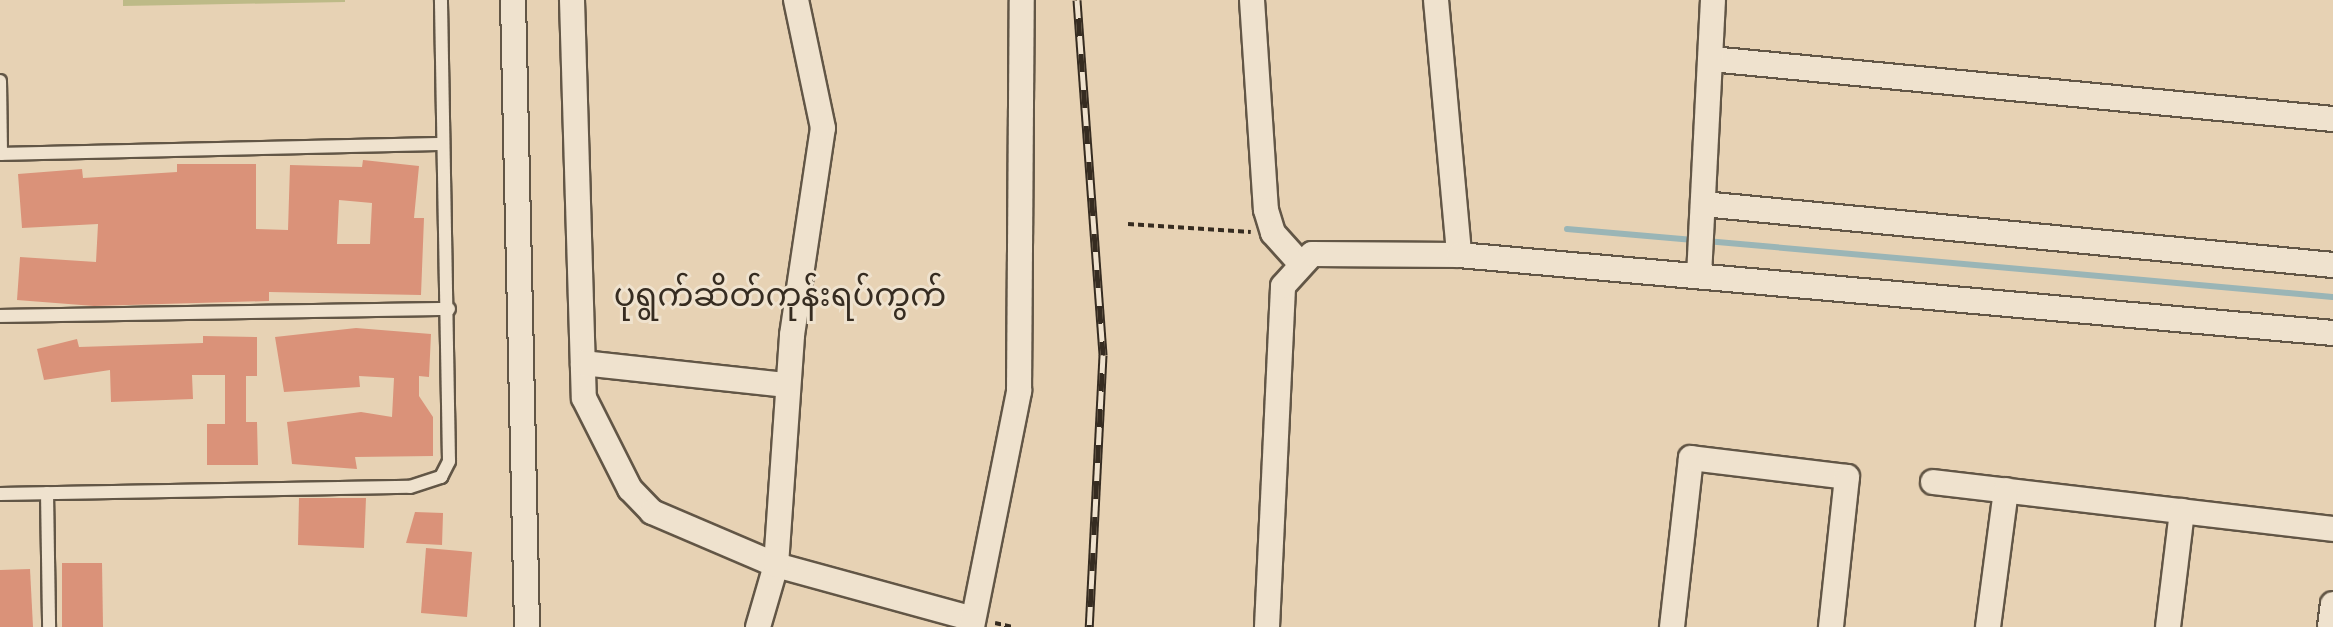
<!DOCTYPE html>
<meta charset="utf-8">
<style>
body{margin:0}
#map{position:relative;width:2333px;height:627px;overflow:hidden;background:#e7d2b4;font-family:"Libre Caslon Text","Noto Sans Myanmar",serif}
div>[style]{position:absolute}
.green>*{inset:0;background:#bdba87}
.stream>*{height:6px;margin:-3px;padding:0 3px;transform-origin:3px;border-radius:3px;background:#9ab5b6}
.building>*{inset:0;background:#da9279}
.path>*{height:4px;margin-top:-2px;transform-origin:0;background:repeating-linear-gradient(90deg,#362c21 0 6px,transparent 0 10px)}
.roads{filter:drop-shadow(2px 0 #625646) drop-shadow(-2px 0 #625646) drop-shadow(0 2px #625646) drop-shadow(0 -2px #625646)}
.service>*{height:12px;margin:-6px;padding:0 6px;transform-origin:6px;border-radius:6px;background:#efe2ce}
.minor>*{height:24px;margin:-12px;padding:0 12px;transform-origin:12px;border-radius:12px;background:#efe2ce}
.rail>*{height:9px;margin-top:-4.5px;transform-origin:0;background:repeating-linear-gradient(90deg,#efe2ce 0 18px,#362c21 0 36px);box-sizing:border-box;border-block:2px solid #362c21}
span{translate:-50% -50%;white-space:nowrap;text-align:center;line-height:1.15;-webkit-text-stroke:6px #efe2ce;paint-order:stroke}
.quarter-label{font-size:32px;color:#362c21}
</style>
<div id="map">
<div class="green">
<div style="clip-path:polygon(123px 0,345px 0,345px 2px,123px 6px)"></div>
</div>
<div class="stream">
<div style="left:1567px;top:229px;width:127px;rotate:5deg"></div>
<div style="left:1706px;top:241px;width:629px;rotate:5.1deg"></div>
</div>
<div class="building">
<div style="clip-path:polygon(evenodd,363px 160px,419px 166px,414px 218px,424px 218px,421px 295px,269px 292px,269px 301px,94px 306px,17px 300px,20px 257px,96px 262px,98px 224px,22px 228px,18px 174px,82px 169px,83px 178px,177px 172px,177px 164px,256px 164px,256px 229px,288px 230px,290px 165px,362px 167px,363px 160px,339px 200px,372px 203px,370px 244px,337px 244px,339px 200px)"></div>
<div style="clip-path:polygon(356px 328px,431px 334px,429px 377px,419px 376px,419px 396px,433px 417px,433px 456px,355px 457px,357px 469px,292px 464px,287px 422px,361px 412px,392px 417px,394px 378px,359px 376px,360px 387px,284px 392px,275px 337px)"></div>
<div style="clip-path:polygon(203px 336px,257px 337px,257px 376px,246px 376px,246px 422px,257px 422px,258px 465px,207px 465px,207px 424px,225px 424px,225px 375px,192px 375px,193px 399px,111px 402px,110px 370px,44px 380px,37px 349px,77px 339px,79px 347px,203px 343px)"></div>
<div style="clip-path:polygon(299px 498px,366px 498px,364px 548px,298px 545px)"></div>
<div style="clip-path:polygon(415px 512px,443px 513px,442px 545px,406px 543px)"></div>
<div style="clip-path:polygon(426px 548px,472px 552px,467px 617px,421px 613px)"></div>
<div style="clip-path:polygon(62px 563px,102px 563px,103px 627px,62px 627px)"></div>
<div style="clip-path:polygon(30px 569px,33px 627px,0 627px,0 570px)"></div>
</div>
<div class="path">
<div style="left:1128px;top:224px;width:123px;rotate:3.7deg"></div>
<div style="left:995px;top:623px;width:18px;rotate:13deg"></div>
</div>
<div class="roads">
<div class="service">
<div style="left:0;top:81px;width:73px;rotate:89.2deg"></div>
<div style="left:0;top:154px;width:443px;rotate:-1.3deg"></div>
<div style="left:0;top:316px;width:449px;rotate:-0.9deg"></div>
<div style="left:47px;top:493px;width:134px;rotate:89.1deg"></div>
<div style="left:0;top:494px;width:410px;rotate:-1deg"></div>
<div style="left:410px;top:487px;width:33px;rotate:-18deg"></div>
<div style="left:441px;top:477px;width:18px;rotate:-63deg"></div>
<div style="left:449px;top:461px;width:461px;rotate:-91deg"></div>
</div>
<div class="minor">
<div style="left:513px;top:0;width:627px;rotate:88.72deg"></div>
<div style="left:572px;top:0;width:398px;rotate:88.3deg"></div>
<div style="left:584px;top:398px;width:102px;rotate:63.2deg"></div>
<div style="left:630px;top:489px;width:32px;rotate:46deg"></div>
<div style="left:652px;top:512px;width:135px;rotate:23.1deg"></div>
<div style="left:776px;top:565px;width:204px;rotate:15.3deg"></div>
<div style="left:1252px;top:0;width:210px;rotate:86.2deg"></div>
<div style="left:1266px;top:210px;width:24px;rotate:73deg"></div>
<div style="left:1273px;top:233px;width:39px;rotate:48deg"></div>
<div style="left:1436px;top:0;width:256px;rotate:84.8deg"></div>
<div style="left:1711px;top:59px;width:625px;rotate:5.51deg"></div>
<div style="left:1703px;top:204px;width:633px;rotate:5.53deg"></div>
<div style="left:1699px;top:276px;width:276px;rotate:-87.1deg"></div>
<div style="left:583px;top:363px;width:205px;rotate:6.2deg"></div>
<div style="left:1933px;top:482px;width:403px;rotate:6.7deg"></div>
<div style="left:758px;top:627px;width:65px;rotate:-73.8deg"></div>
<div style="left:776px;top:565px;width:231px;rotate:-86deg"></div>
<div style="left:792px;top:335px;width:209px;rotate:-81.5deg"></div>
<div style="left:823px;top:128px;width:131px;rotate:-101.9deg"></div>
<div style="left:972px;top:627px;width:241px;rotate:-78.7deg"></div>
<div style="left:1019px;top:391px;width:391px;rotate:-89.6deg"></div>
<div style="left:1267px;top:627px;width:341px;rotate:-87.3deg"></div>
<div style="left:1283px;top:286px;width:43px;rotate:-47.8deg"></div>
<div style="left:1312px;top:254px;width:147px;rotate:0.4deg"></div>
<div style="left:1459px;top:255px;width:877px;rotate:5.1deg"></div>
<div style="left:1672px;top:627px;width:170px;rotate:-83.6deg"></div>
<div style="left:1691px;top:458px;width:157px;rotate:6.9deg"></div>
<div style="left:1847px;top:477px;width:151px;rotate:96.1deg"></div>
<div style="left:1988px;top:627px;width:138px;rotate:-82.5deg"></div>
<div style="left:2168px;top:627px;width:117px;rotate:-83.1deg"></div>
<div style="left:2330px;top:627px;width:23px;rotate:-83deg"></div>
</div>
</div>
<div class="rail">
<div style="left:1077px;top:0;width:356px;rotate:85.8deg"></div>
<div style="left:1103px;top:355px;width:272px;rotate:92.9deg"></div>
</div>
<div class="quarter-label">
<span style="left:780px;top:295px">ပုရွက်ဆိတ်ကုန်းရပ်ကွက်</span>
</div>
</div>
